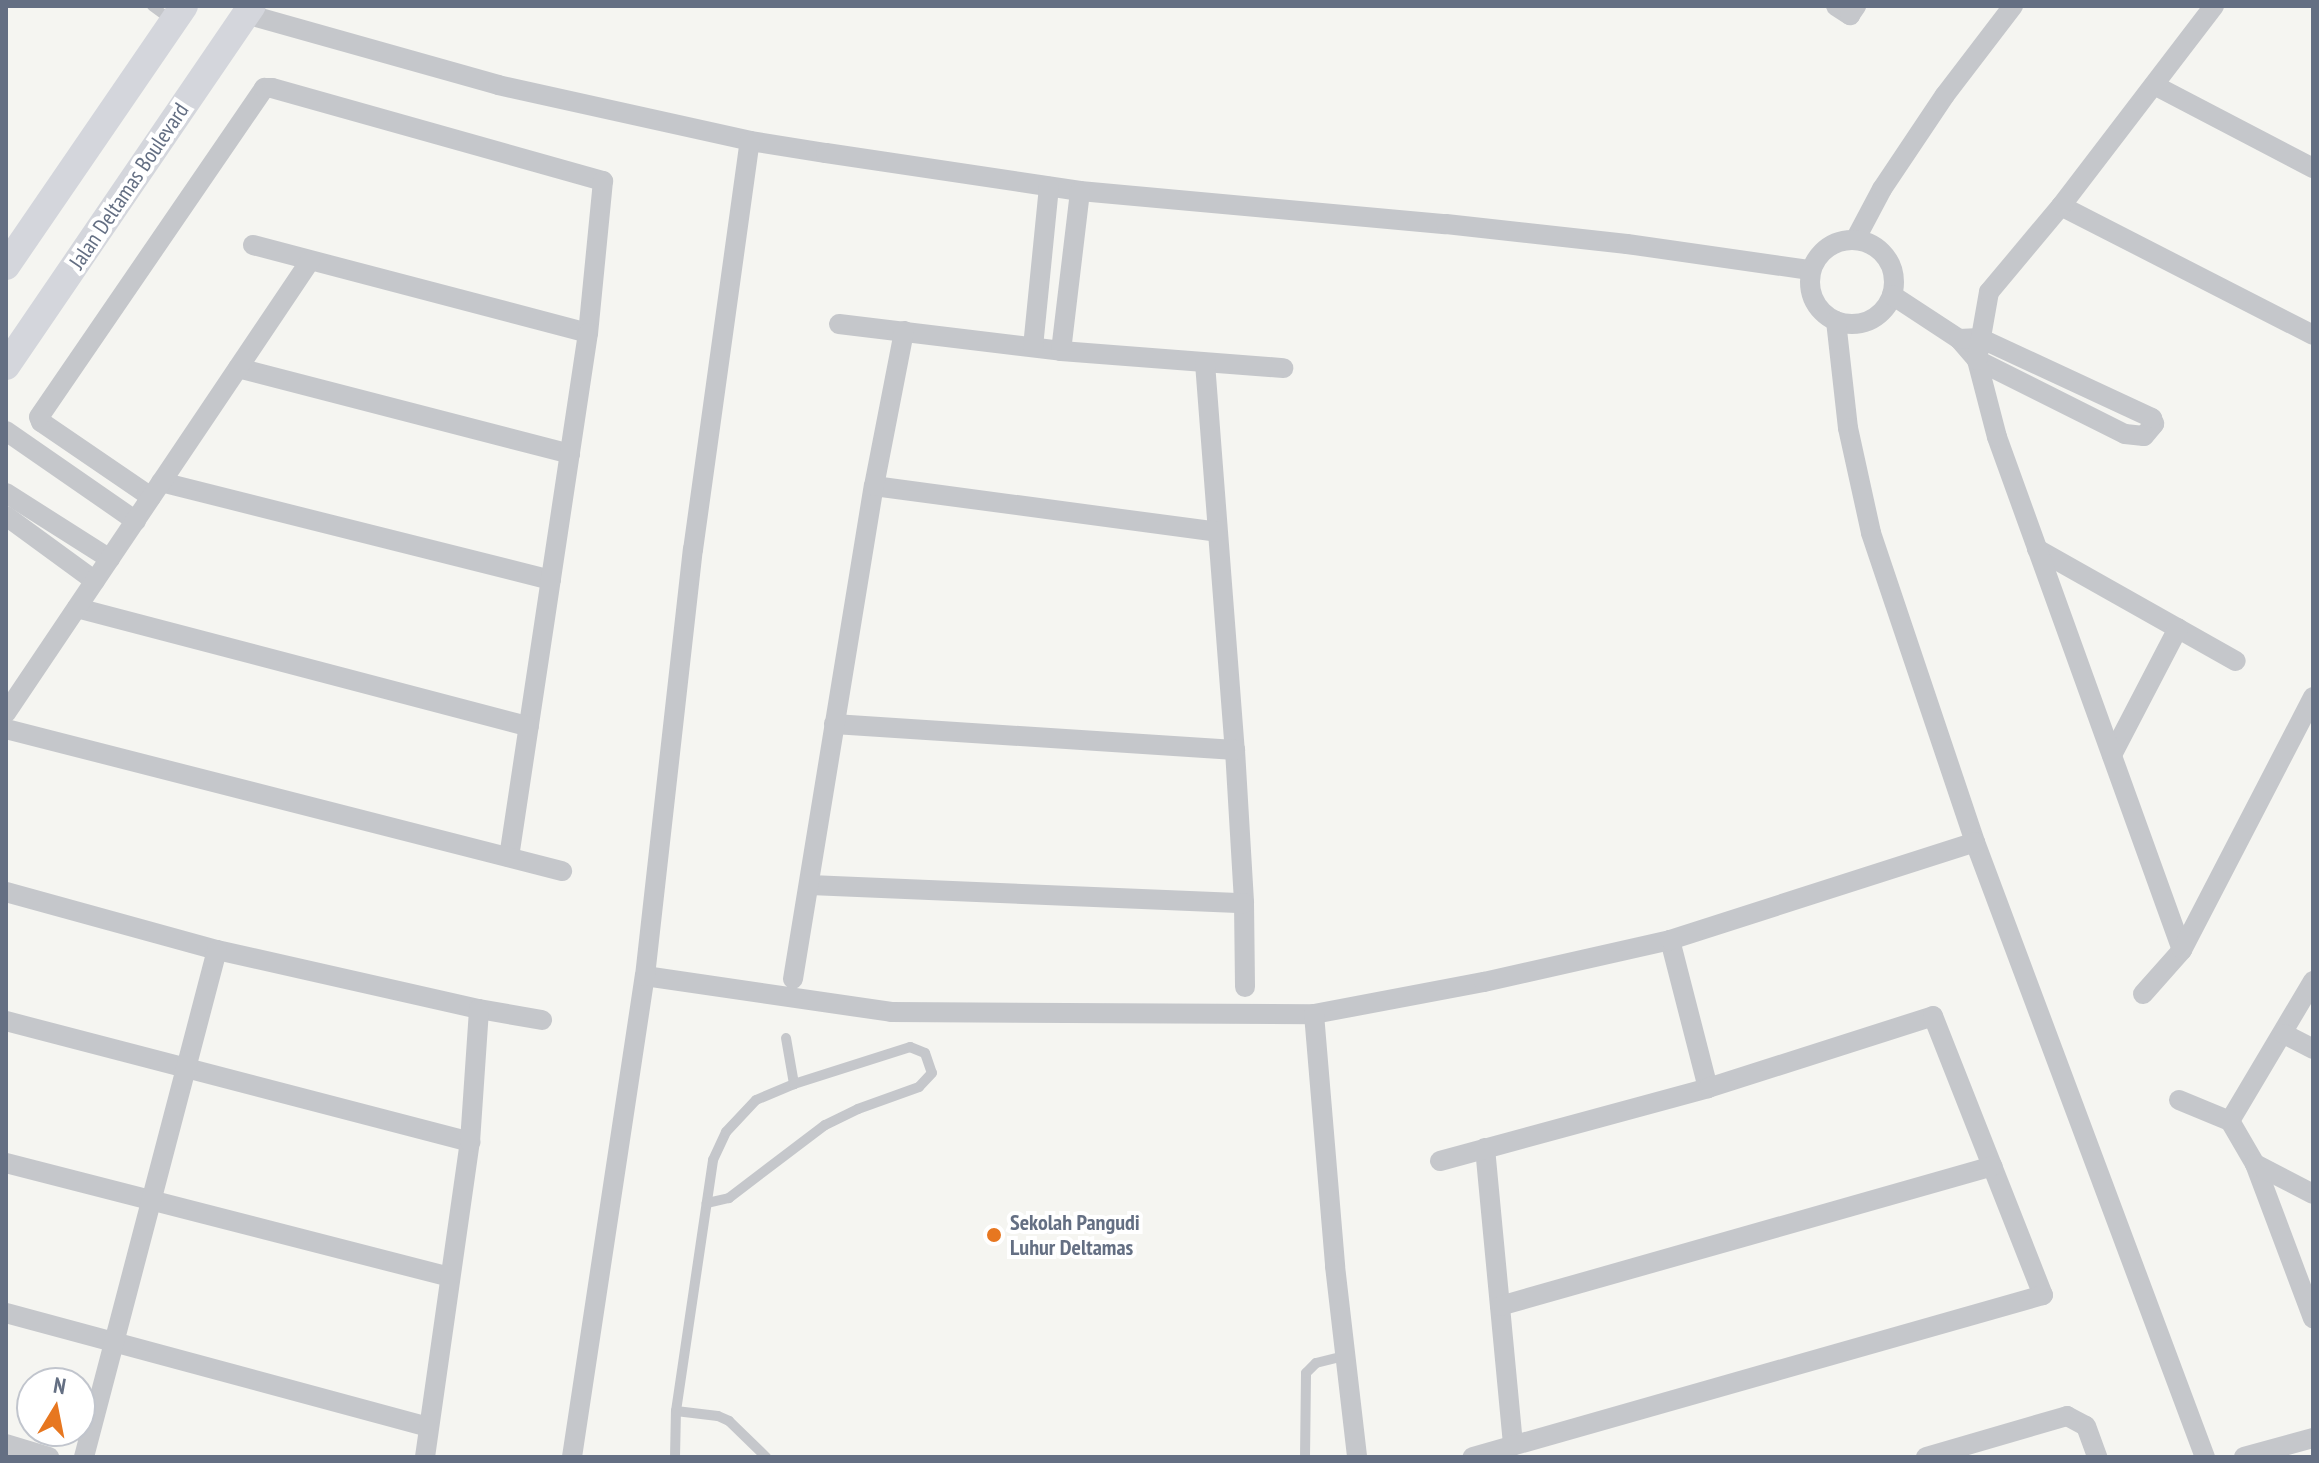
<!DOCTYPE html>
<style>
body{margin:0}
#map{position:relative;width:2319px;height:1463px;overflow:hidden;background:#f5f5f1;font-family:"PT Sans Narrow",sans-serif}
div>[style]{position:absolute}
.lane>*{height:10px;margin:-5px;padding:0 5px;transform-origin:5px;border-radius:5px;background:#c5c7cb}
.street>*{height:20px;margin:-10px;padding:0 10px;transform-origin:10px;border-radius:10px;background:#c5c7cb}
.street>.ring{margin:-10px;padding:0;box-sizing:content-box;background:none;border:20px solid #c5c7cb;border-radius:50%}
.secondary>*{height:28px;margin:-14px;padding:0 14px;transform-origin:14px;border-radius:14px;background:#d4d6dc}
.dots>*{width:22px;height:22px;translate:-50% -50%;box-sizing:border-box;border:4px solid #fff;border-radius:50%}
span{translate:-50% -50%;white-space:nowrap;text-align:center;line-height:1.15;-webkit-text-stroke:8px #fff;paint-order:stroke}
.street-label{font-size:22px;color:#646f83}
.poi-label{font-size:22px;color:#646f83;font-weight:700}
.left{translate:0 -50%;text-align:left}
.frame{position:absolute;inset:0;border:8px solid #646f83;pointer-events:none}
.north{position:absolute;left:16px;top:1367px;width:80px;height:80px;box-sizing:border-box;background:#fff;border:2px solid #c1c5cd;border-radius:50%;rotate:10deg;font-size:22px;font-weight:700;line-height:32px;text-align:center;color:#646f83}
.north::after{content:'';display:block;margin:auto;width:28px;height:36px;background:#e77720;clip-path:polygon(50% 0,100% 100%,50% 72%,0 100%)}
</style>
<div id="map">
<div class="lane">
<div style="left:152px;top:6px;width:24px;rotate:36deg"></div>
<div style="left:786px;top:1038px;width:47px;rotate:80.1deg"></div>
<div style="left:676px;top:1411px;width:42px;rotate:6.8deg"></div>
<div style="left:718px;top:1416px;width:12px;rotate:24deg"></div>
<div style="left:729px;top:1421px;width:52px;rotate:44.2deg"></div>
<div style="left:675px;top:1457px;width:46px;rotate:-88.8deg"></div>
<div style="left:676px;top:1411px;width:254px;rotate:-81.6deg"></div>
<div style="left:713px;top:1160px;width:31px;rotate:-65deg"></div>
<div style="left:726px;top:1132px;width:44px;rotate:-46.8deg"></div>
<div style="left:756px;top:1100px;width:41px;rotate:-22.8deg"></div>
<div style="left:794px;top:1084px;width:122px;rotate:-17.7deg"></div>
<div style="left:910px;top:1047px;width:16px;rotate:22deg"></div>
<div style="left:925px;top:1053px;width:21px;rotate:71deg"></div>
<div style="left:932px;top:1073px;width:19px;rotate:133deg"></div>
<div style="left:919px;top:1087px;width:65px;rotate:160.2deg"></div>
<div style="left:858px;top:1109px;width:37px;rotate:154deg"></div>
<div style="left:825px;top:1125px;width:121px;rotate:142.8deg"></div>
<div style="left:729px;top:1198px;width:23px;rotate:167deg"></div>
<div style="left:1305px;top:1457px;width:84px;rotate:-89.3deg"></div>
<div style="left:1306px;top:1373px;width:14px;rotate:-45deg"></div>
<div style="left:1316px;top:1363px;width:30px;rotate:-14deg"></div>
</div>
<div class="street">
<div style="left:1836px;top:6px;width:17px;rotate:33deg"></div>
<div style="left:1850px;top:15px;width:11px;rotate:-56deg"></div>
<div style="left:246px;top:14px;width:262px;rotate:15.7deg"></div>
<div style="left:498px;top:85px;width:258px;rotate:12.5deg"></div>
<div style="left:750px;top:141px;width:77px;rotate:9deg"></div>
<div style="left:826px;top:153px;width:257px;rotate:8.5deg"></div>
<div style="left:1080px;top:191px;width:367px;rotate:5.2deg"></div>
<div style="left:1446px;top:224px;width:182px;rotate:6.3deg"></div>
<div style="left:1627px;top:244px;width:185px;rotate:8.1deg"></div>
<div style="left:2154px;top:85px;width:179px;rotate:27.6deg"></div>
<div style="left:2061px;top:206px;width:283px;rotate:27.1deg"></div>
<div style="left:1855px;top:240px;width:58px;rotate:-62.1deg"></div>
<div style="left:1882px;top:189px;width:113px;rotate:-56.2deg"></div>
<div style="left:1945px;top:95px;width:112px;rotate:-52.6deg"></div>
<div class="ring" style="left:1810px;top:240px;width:64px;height:64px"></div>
<div style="left:253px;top:245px;width:346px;rotate:14.7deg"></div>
<div style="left:1892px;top:295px;width:80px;rotate:33.3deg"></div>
<div style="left:1959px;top:339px;width:28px;rotate:49deg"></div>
<div style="left:1977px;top:360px;width:165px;rotate:26.6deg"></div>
<div style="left:2125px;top:434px;width:19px;rotate:6deg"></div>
<div style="left:2144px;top:436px;width:16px;rotate:-50deg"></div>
<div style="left:2154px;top:424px;width:6px;rotate:-108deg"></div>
<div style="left:2152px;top:418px;width:190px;rotate:-155.1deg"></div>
<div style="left:1980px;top:338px;width:21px;rotate:177deg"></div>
<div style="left:1836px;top:321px;width:108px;rotate:83.6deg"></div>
<div style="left:1848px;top:428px;width:107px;rotate:77.6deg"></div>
<div style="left:1871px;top:533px;width:326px;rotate:71.4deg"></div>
<div style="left:1975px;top:842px;width:657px;rotate:69.5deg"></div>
<div style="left:839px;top:324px;width:224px;rotate:6.9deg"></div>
<div style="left:1061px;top:351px;width:223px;rotate:4.4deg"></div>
<div style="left:1033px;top:347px;width:161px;rotate:-84.3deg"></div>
<div style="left:1061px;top:351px;width:161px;rotate:-83.2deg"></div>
<div style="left:1205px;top:363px;width:388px;rotate:85.6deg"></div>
<div style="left:1235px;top:750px;width:153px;rotate:86.6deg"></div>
<div style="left:1244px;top:903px;width:84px;rotate:89.3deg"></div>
<div style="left:238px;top:368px;width:343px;rotate:14.5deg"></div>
<div style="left:6px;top:431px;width:158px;rotate:34.7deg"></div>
<div style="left:161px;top:482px;width:402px;rotate:14.1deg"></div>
<div style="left:874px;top:486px;width:346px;rotate:7.6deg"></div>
<div style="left:6px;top:493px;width:123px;rotate:32.4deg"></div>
<div style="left:151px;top:497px;width:133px;rotate:-145.7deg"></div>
<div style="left:41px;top:422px;width:5px;rotate:-112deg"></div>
<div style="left:39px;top:417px;width:399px;rotate:-55.6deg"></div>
<div style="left:264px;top:88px;width:8px"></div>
<div style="left:272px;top:88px;width:344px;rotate:15.7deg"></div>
<div style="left:603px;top:181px;width:153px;rotate:95.6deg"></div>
<div style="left:588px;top:333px;width:530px;rotate:98.57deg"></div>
<div style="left:6px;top:516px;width:110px;rotate:36.1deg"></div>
<div style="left:2037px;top:549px;width:228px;rotate:29.4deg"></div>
<div style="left:77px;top:608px;width:467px;rotate:14.7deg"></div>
<div style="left:6px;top:713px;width:545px;rotate:-56.08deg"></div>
<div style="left:834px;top:724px;width:402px;rotate:3.7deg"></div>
<div style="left:6px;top:729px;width:574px;rotate:14.33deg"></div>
<div style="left:2112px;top:755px;width:143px;rotate:-62.5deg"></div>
<div style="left:810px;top:885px;width:434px;rotate:2.4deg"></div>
<div style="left:6px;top:892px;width:219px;rotate:15.4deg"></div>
<div style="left:217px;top:950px;width:269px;rotate:12.7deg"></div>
<div style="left:479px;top:1009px;width:64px;rotate:9.9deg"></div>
<div style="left:1670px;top:940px;width:153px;rotate:75.6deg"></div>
<div style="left:2182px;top:950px;width:545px;rotate:-109.83deg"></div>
<div style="left:1997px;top:437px;width:80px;rotate:-104.6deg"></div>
<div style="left:1977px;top:360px;width:69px;rotate:-80deg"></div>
<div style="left:1989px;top:292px;width:112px;rotate:-50.1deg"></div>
<div style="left:2061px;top:206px;width:252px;rotate:-52.6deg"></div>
<div style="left:645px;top:976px;width:249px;rotate:8.3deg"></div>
<div style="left:891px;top:1012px;width:423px;rotate:0.3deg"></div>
<div style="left:1314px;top:1014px;width:173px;rotate:-10.7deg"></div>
<div style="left:1484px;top:982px;width:191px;rotate:-12.7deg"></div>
<div style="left:1670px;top:940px;width:320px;rotate:-17.8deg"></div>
<div style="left:793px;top:979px;width:500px;rotate:-80.7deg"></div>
<div style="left:874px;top:486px;width:158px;rotate:-79deg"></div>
<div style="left:2313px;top:981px;width:163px;rotate:120.7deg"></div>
<div style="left:2230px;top:1121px;width:50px;rotate:59.8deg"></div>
<div style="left:2255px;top:1164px;width:165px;rotate:69.4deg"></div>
<div style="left:2143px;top:994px;width:59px;rotate:-48.4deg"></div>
<div style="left:2182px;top:950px;width:285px;rotate:-62.6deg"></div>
<div style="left:1314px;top:1014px;width:253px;rotate:85.2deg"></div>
<div style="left:1335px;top:1266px;width:192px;rotate:83.4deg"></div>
<div style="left:6px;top:1021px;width:480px;rotate:14.6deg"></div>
<div style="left:2284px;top:1034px;width:33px;rotate:27deg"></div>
<div style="left:2179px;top:1100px;width:55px;rotate:22.4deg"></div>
<div style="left:1485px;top:1148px;width:299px;rotate:84.6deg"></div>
<div style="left:1440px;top:1161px;width:278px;rotate:-15.2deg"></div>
<div style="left:1708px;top:1088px;width:236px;rotate:-17.7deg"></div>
<div style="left:1933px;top:1016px;width:300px;rotate:68.5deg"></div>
<div style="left:2043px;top:1295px;width:593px;rotate:164.13deg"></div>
<div style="left:6px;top:1163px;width:458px;rotate:14.4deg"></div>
<div style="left:2255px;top:1164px;width:65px;rotate:27.3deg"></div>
<div style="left:1500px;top:1306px;width:512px;rotate:-15.85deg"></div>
<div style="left:6px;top:1313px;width:437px;rotate:15.1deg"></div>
<div style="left:6px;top:1444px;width:45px;rotate:16.8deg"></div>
<div style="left:84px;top:1457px;width:524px;rotate:-75.3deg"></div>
<div style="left:425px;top:1457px;width:318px;rotate:-81.9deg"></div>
<div style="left:470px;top:1142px;width:133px;rotate:-86.1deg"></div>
<div style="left:572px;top:1457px;width:487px;rotate:-81.4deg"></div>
<div style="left:645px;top:976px;width:429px;rotate:-83.6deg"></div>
<div style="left:693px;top:550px;width:413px;rotate:-82.1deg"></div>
<div style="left:1926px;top:1457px;width:147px;rotate:-16.2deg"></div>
<div style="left:2067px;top:1416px;width:21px;rotate:28deg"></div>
<div style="left:2086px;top:1426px;width:33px;rotate:70deg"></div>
<div style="left:2244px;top:1457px;width:72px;rotate:-15.4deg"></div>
</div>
<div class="secondary">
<div style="left:6px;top:266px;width:315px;rotate:-55.6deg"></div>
<div style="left:6px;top:366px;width:436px;rotate:-55.7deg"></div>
</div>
<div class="dots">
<div style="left:994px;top:1235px;background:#e77720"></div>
</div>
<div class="street-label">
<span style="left:129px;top:186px;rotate:-56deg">Jalan Deltamas Boulevard</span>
</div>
<div class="poi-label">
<span class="left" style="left:1010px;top:1235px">Sekolah Pangudi<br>Luhur Deltamas</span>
</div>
<div class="frame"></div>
<div class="north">N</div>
</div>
